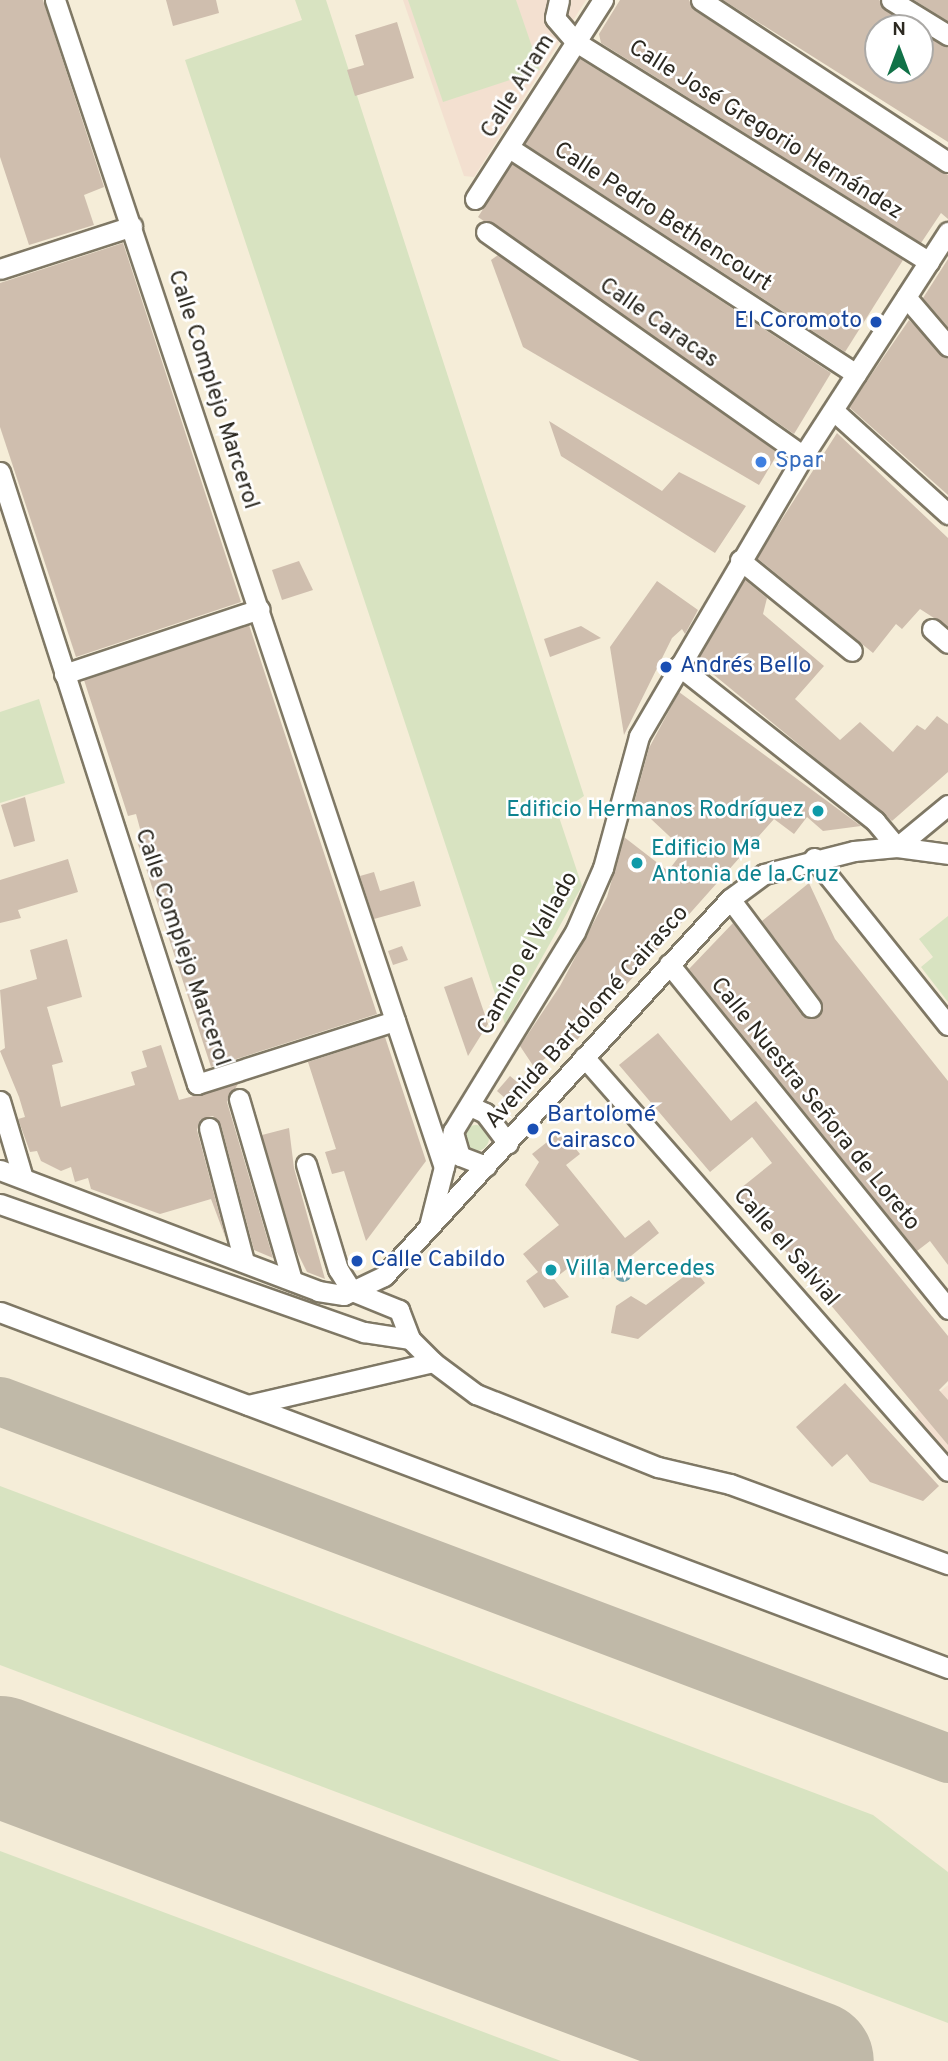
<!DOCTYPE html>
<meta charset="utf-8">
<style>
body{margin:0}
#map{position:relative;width:948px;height:2061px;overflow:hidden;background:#f5edd8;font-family:Overpass,sans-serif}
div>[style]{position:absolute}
.education>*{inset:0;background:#f3e0d0}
.green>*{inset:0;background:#d8e3c1}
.round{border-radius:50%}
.water>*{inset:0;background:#73a2ac}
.taxiway>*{height:49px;margin:-24.5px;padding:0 24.5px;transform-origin:24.5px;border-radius:24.5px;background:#c0b9a8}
.runway>*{height:121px;margin:-60.5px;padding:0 60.5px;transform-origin:60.5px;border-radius:60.5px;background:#c0b9a8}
.building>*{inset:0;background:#cfbeae}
.roads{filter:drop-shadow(2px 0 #7f7865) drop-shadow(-2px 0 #7f7865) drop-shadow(0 2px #7f7865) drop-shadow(0 -2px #7f7865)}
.minor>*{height:19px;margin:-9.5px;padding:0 9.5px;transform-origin:9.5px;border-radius:9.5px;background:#fff}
.dots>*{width:19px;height:19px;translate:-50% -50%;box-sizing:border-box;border:4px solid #fff;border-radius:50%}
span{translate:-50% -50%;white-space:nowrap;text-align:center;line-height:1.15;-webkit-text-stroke:5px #fff;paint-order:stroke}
.street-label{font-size:23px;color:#2c2921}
.transit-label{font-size:23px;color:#164399}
.right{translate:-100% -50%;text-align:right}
.left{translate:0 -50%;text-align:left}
.shop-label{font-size:23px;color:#366cbe}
.culture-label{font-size:23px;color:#0d838f}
.north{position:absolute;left:864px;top:14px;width:70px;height:70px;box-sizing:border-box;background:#fff;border:2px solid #aba9a6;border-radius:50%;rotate:0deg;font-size:19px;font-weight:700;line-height:28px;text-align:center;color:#2c2921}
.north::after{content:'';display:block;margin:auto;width:24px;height:32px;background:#117248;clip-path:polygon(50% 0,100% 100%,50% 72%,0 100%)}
</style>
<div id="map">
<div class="education">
<div style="clip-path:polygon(403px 0,586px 0,474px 177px,464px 176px)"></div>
<div style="clip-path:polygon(948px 1385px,948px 1454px,913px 1414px)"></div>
</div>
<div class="green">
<div style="clip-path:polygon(295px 0,326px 0,584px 796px,558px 814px,582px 886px,505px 1024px,185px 60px,302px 20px)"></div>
<div style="clip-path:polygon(408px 0,516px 0,540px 70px,443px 102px)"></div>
<div style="clip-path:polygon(39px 699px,65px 783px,0 803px,0 712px)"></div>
<div style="clip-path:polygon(948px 916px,948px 1002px,921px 967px,933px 957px,919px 939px)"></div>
<div class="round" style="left:463px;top:1125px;width:26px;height:26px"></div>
<div style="clip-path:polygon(0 1486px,873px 1815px,948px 1872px,948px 2023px,0 1665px)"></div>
<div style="clip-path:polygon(0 1851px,561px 2061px,0 2061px)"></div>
</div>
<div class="water">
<div class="round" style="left:614px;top:1264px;width:18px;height:18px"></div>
</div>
<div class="taxiway">
<div style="left:0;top:1401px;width:1013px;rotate:20.64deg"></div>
</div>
<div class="runway">
<div style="left:0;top:1756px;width:868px;rotate:20.56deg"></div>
</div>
<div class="building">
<div style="clip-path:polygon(0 0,43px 0,104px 187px,84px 195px,94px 225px,29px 245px,0 157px)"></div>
<div style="clip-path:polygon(166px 0,216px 0,219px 13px,173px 26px)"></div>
<div style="clip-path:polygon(620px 0,689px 0,694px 10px,948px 175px,948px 219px,941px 213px,921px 243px,601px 43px,599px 34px)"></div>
<div style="clip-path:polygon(723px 0,879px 0,913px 28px,878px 28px,878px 70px,920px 70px,920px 32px,948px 47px,948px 142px)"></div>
<div style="clip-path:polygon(914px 0,948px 0,948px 21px)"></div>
<div style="clip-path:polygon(397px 22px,414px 78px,355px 96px,347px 70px,364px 65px,355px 35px)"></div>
<div style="clip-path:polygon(580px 59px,903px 260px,845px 352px,525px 144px)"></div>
<div style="clip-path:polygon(512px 164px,831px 373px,794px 434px,478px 217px)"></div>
<div style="clip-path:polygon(123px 243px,241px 602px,76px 657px,0 427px,0 283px)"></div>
<div style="clip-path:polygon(498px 255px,778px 453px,759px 485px,523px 347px,491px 260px)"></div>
<div style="clip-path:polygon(948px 259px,948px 327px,923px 298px)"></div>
<div style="clip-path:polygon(909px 320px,948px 358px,948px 495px,849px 407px)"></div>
<div style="clip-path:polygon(549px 421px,662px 491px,679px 472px,746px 506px,715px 553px,561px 456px)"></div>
<div style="clip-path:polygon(837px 433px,948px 538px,948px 627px,920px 609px,902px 629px,896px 624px,873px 653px,757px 558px)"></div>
<div style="clip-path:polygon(299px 561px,313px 590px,282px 600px,272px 570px)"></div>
<div style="clip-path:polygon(745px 580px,767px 598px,763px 614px,824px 666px,795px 699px,840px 740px,860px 722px,893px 752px,917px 725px,925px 730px,937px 716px,948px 724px,948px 772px,892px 821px,697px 661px)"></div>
<div style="clip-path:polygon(657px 581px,698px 610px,685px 634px,682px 629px,672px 638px,624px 735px,610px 647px)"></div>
<div style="clip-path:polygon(249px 625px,377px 1014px,211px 1067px,136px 838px,142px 836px,136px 814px,128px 816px,84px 680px)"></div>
<div style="clip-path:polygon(581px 626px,601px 638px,550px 657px,544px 639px)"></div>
<div style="clip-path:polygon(679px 692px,861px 826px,823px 831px,807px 817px,794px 834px,774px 819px,569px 1049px,565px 1043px,534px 1067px,520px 1046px,560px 986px,607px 897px,624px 837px,668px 871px,684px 850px,634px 803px,649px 748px)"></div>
<div style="clip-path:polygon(25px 797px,35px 841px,14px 847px,1px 805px)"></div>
<div style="clip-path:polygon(68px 859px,78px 892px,18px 910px,21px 918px,0 923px,0 880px)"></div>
<div style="clip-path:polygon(374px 872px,380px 891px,414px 881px,421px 906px,374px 919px,360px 876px)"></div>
<div style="clip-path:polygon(809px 883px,835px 939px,948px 1081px,948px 1265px,930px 1241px,917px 1251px,689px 969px,733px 923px,801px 1014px,818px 1017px,821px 1000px,762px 921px)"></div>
<div style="clip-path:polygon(67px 939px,82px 997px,47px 1007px,63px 1062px,52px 1065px,61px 1107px,135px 1085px,131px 1072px,147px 1067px,142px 1051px,161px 1045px,179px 1100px,238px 1084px,227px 1102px,273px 1258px,254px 1250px,221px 1125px,213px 1116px,201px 1119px,197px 1130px,226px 1239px,211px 1199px,160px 1214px,91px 1189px,88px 1178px,75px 1182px,71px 1167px,61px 1171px,41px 1161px,37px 1151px,30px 1152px,18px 1119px,25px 1117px,19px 1097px,0 1051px,5px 1048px,0 990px,37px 979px,30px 950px)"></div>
<div style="clip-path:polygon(402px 946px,408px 960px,393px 965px,388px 951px)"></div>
<div style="clip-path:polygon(472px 977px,488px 1024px,468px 1056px,444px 987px)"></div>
<div style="clip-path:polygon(658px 1033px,731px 1121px,756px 1101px,948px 1336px,948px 1381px,939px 1390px,948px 1400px,948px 1445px,736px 1192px,772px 1163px,752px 1137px,710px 1172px,619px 1065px)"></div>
<div style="clip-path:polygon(385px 1037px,426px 1161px,366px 1241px,344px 1171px,332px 1174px,325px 1152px,336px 1149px,308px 1062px)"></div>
<div style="clip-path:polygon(510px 1076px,529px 1092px,515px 1107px,497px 1091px)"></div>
<div style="clip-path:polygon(289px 1128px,294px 1168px,325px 1279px,307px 1272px,295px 1248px,262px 1135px)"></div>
<div style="clip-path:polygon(561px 1131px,580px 1154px,566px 1165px,625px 1238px,649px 1220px,659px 1233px,603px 1279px,585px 1255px,554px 1279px,569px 1297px,544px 1308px,526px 1281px,538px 1272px,523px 1254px,559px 1225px,525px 1185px,539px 1162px,532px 1154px)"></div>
<div style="clip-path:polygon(694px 1269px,705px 1283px,638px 1339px,611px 1333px,616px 1306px,631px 1296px,646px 1305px)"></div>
<div style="clip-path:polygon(845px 1383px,939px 1486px,923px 1501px,870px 1482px,847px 1454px,832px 1467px,796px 1427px)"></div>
</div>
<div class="roads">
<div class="minor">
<div style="left:55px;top:0;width:1230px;rotate:71.57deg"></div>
<div style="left:559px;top:0;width:18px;rotate:103deg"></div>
<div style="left:555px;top:18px;width:32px;rotate:49deg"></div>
<div style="left:576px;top:42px;width:416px;rotate:31.9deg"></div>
<div style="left:701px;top:0;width:295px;rotate:33.3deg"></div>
<div style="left:891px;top:0;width:67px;rotate:31.6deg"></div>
<div style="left:511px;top:149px;width:412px;rotate:33.1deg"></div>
<div style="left:475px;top:199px;width:237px;rotate:-57.3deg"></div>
<div style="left:486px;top:232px;width:388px;rotate:35.2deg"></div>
<div style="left:0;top:269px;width:139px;rotate:-18deg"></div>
<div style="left:906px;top:297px;width:65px;rotate:49.4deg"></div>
<div style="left:834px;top:411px;width:154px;rotate:42.1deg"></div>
<div style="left:0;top:472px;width:643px;rotate:72.16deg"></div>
<div style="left:197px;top:1084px;width:208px;rotate:-17.7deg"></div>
<div style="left:740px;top:560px;width:144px;rotate:39.1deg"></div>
<div style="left:932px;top:629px;width:21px;rotate:41deg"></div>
<div style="left:679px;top:666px;width:250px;rotate:38.3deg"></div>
<div style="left:875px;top:821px;width:34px;rotate:50deg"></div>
<div style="left:64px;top:674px;width:206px;rotate:-18.4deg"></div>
<div style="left:897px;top:847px;width:66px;rotate:-39.5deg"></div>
<div style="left:814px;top:858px;width:214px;rotate:51.3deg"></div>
<div style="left:730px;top:899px;width:135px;rotate:53.1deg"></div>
<div style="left:669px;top:964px;width:444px;rotate:51deg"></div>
<div style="left:584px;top:1057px;width:551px;rotate:48.68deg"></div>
<div style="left:239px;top:1099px;width:189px;rotate:73.7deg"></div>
<div style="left:0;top:1101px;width:80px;rotate:73.4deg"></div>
<div style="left:470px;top:1106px;width:17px;rotate:25deg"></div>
<div style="left:485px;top:1113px;width:38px;rotate:53deg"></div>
<div style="left:209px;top:1128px;width:138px;rotate:75.3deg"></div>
<div style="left:453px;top:1132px;width:25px;rotate:74deg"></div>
<div style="left:460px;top:1156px;width:28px;rotate:21deg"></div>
<div style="left:306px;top:1164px;width:110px;rotate:73.1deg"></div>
<div style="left:338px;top:1269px;width:26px;rotate:58deg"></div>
<div style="left:352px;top:1291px;width:51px;rotate:22deg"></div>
<div style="left:399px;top:1310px;width:31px;rotate:69deg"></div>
<div style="left:0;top:1170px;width:340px;rotate:20.8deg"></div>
<div style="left:318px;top:1291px;width:26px;rotate:9deg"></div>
<div style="left:344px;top:1295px;width:44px;rotate:-25.4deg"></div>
<div style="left:384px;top:1276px;width:512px;rotate:-47.46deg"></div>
<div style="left:730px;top:899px;width:42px;rotate:-36.3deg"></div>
<div style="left:764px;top:874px;width:93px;rotate:-14.3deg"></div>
<div style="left:854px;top:851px;width:43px;rotate:-5.3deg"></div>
<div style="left:897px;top:847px;width:51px;rotate:7.8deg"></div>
<div style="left:0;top:1204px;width:386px;rotate:19.4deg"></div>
<div style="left:364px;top:1332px;width:47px;rotate:8.7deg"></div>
<div style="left:410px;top:1339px;width:33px;rotate:45deg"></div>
<div style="left:429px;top:1226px;width:98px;rotate:-75.8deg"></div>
<div style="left:453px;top:1131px;width:233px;rotate:-58.5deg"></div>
<div style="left:575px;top:932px;width:70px;rotate:-66.4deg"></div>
<div style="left:603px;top:868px;width:137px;rotate:-74.7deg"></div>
<div style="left:639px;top:736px;width:324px;rotate:-59.6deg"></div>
<div style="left:803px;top:456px;width:267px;rotate:-57.1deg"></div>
<div style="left:0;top:1312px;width:1013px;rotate:20.58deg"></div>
<div style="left:248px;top:1405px;width:190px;rotate:-13.1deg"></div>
<div style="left:433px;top:1362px;width:54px;rotate:36.7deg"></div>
<div style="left:476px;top:1394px;width:196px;rotate:21.9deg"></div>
<div style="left:658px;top:1467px;width:74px;rotate:13.3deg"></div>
<div style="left:730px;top:1484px;width:232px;rotate:20.2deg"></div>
</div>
</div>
<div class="dots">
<div style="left:876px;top:322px;background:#1a4fb4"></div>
<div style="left:761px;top:462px;background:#3f7fe0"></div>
<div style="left:666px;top:667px;background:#1a4fb4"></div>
<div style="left:818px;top:811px;background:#0f9aa8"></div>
<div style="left:637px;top:863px;background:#0f9aa8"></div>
<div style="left:533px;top:1129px;background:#1a4fb4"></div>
<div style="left:357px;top:1261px;background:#1a4fb4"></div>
<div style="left:551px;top:1270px;background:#0f9aa8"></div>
</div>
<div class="street-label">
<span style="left:519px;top:87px;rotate:-58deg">Calle Airam</span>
<span style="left:765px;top:131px;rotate:32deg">Calle José Gregorio Hernández</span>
<span style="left:662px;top:218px;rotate:33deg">Calle Pedro Bethencourt</span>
<span style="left:658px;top:324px;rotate:35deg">Calle Caracas</span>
<span style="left:212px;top:390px;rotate:72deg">Calle Complejo Marcerol</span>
<span style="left:181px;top:948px;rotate:71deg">Calle Complejo Marcerol</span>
<span style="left:529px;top:954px;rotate:-61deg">Camino el Vallado</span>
<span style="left:588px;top:1018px;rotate:-48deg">Avenida Bartolomé Cairasco</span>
<span style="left:814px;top:1105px;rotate:51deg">Calle Nuestra Señora de Loreto</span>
<span style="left:785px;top:1248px;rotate:49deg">Calle el Salvial</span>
</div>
<div class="transit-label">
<span class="right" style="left:862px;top:322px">El Coromoto</span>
<span class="left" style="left:680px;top:667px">Andrés Bello</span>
<span class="left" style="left:547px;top:1129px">Bartolomé<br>Cairasco</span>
<span class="left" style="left:371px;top:1261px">Calle Cabildo</span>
</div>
<div class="shop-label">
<span class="left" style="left:775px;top:462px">Spar</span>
</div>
<div class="culture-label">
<span class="right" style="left:804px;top:811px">Edificio Hermanos Rodríguez</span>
<span class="left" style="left:651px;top:863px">Edificio Mª<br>Antonia de la Cruz</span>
<span class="left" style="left:565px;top:1270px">Villa Mercedes</span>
</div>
<div class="north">N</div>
</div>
